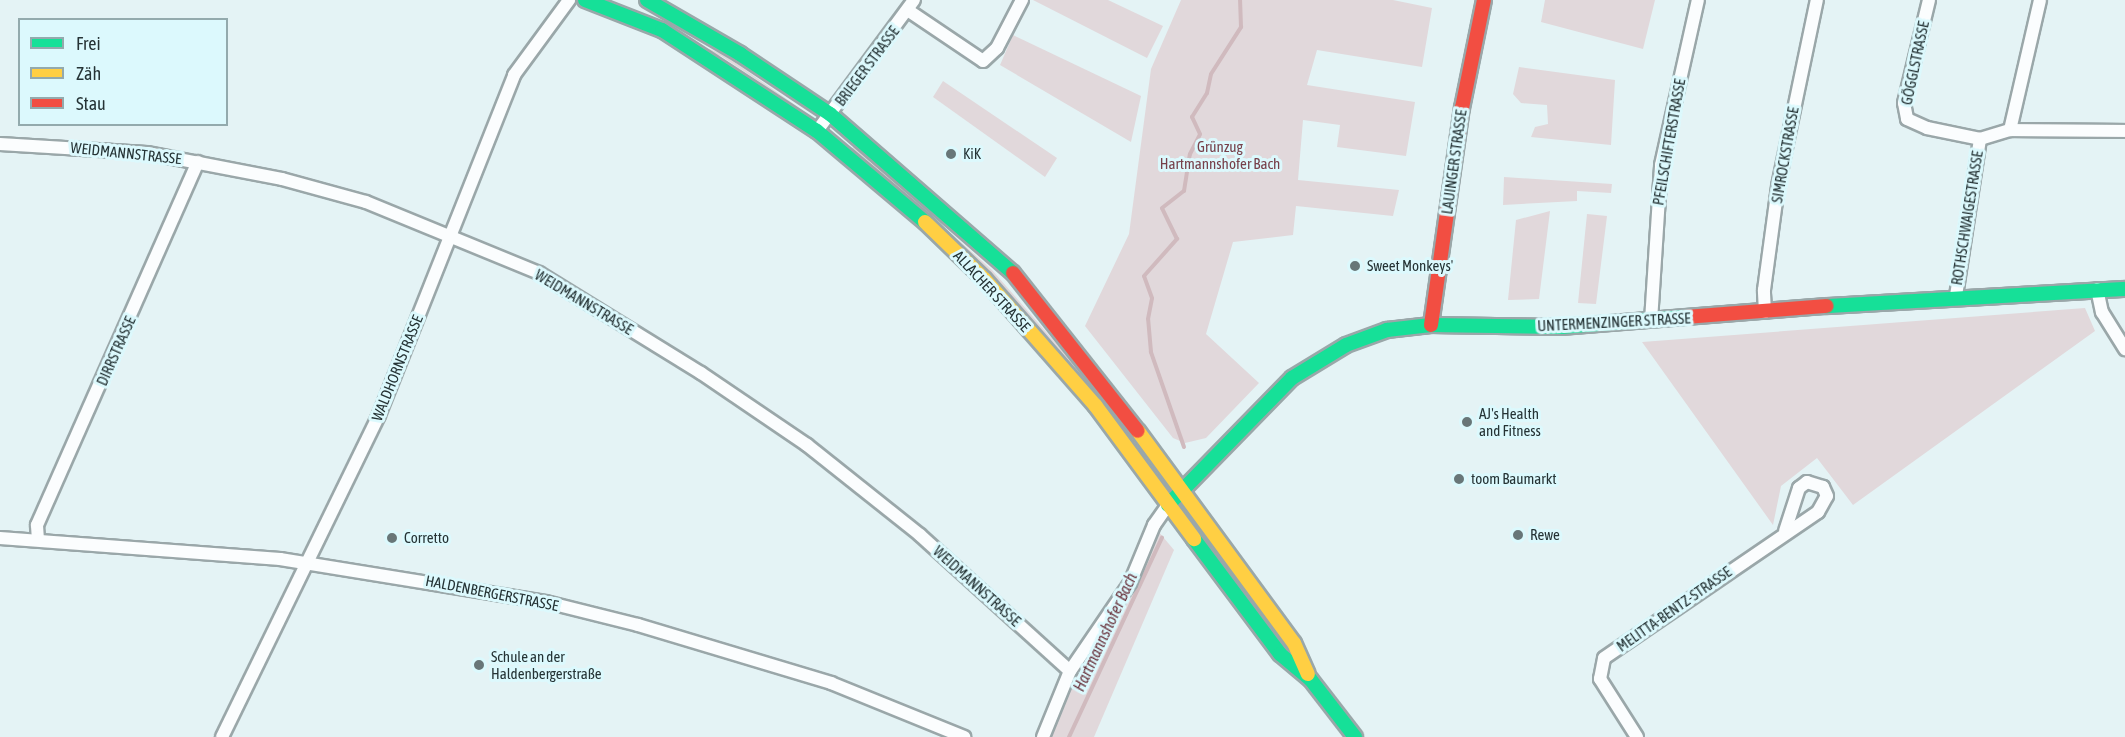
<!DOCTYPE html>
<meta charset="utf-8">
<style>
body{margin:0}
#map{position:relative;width:2125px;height:737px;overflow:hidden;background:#e4f3f5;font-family:"Asap Condensed",sans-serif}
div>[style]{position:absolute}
.green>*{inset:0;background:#e1d8db}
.stream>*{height:4px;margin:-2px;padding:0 2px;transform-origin:2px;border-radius:2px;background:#d0babe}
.roads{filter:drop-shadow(2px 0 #9aa7a9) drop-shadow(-2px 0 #9aa7a9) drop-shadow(0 2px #9aa7a9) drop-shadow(0 -2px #9aa7a9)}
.street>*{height:12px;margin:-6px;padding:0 6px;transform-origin:6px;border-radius:6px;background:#fbfdfe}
.fast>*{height:14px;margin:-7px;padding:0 7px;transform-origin:7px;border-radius:7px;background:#16e098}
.slow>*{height:14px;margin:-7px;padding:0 7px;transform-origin:7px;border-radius:7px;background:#ffcf43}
.jam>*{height:14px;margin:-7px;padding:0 7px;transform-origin:7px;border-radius:7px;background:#f24e42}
.dots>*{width:16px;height:16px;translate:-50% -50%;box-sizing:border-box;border:3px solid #dcf9fd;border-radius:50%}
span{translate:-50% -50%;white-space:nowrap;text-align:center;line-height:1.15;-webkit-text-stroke:6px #dcf9fd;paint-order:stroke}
.street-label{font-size:15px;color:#253335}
.park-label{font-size:15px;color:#77404a}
.poi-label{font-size:15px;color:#253335}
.left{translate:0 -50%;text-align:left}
.water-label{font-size:16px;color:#6a353f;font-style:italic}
.legend{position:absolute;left:18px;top:18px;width:210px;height:108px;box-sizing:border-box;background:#dcf9fd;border:2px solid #93aaad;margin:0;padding:8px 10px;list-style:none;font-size:18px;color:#253335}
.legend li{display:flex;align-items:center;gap:12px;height:30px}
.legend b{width:30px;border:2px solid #93aaad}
</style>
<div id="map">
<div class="green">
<div style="clip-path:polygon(1033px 0,1108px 0,1163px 26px,1147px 58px)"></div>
<div style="clip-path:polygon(1181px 0,1393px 0,1432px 8px,1422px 67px,1317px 50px,1307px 85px,1415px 102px,1406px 156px,1337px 147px,1340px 125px,1303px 120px,1298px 180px,1399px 190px,1393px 216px,1296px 206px,1293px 235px,1233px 242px,1206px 334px,1259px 383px,1206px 438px,1185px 443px,1173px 438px,1085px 326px,1129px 234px,1151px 69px)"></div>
<div style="clip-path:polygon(1545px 0,1655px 0,1643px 49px,1541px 22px)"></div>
<div style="clip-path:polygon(1013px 35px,1141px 96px,1131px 142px,1000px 65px)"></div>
<div style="clip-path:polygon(698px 45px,723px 54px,812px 117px,721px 56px,706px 54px)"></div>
<div style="clip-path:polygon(1519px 67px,1615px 80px,1611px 145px,1531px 137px,1535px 127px,1548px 124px,1547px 105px,1521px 103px,1513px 94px)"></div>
<div style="clip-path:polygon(943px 81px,1057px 158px,1045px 177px,933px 97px)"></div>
<div style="clip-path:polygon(854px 146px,992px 270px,1081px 372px,1163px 478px,1161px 481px,1078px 374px,849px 152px)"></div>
<div style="clip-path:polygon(1504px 177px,1612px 184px,1611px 193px,1577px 191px,1577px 201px,1503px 205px)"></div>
<div style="clip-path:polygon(1550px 211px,1539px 299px,1508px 300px,1516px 220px)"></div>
<div style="clip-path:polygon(1587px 214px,1607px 216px,1596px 304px,1578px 303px)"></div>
<div style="clip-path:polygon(2085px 308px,2095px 331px,1853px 505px,1817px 458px,1781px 486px,1773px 525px,1642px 342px)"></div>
<div style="clip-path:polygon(1158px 531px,1174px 550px,1094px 737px,1048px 737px,1074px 672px)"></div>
</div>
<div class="stream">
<div style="left:1184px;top:447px;width:101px;rotate:-109.2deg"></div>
<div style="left:1151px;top:352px;width:33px;rotate:-95deg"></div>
<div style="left:1148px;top:319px;width:21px;rotate:-79deg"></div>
<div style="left:1152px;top:298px;width:23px;rotate:-110deg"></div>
<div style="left:1144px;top:276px;width:50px;rotate:-48.3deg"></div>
<div style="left:1177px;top:239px;width:34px;rotate:-116deg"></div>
<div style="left:1162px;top:208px;width:28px;rotate:-38deg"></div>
<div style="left:1184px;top:191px;width:37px;rotate:-81deg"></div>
<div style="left:1190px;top:154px;width:22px;rotate:-63deg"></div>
<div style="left:1200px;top:134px;width:19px;rotate:-115deg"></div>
<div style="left:1192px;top:117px;width:28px;rotate:-58deg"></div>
<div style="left:1207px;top:93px;width:19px;rotate:-78deg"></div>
<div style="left:1211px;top:74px;width:56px;rotate:-57.4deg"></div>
<div style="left:1241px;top:27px;width:27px;rotate:-92deg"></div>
<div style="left:1069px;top:737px;width:220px;rotate:-65deg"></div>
</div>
<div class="roads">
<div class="street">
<div style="left:1929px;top:0;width:106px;rotate:103.6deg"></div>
<div style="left:1904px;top:103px;width:16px;rotate:79deg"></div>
<div style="left:1907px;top:119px;width:22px;rotate:24deg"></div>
<div style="left:1927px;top:128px;width:54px;rotate:11.7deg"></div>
<div style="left:1980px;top:139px;width:31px;rotate:-17deg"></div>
<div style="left:2010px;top:130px;width:115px;rotate:0.5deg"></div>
<div style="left:909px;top:11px;width:89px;rotate:34deg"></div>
<div style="left:983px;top:61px;width:19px;rotate:-43deg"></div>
<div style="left:997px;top:48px;width:54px;rotate:-62.5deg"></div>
<div style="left:2010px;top:130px;width:133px;rotate:-77deg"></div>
<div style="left:817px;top:131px;width:163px;rotate:-53.5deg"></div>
<div style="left:0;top:144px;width:147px;rotate:3.5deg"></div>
<div style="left:147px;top:153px;width:137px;rotate:10.9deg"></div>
<div style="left:282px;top:179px;width:87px;rotate:15.3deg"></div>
<div style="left:366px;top:202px;width:187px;rotate:22.3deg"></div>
<div style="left:539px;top:273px;width:190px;rotate:31.7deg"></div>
<div style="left:701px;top:373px;width:128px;rotate:34.2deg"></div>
<div style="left:807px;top:445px;width:144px;rotate:38.5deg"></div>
<div style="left:920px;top:535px;width:202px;rotate:42.2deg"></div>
<div style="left:2097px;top:289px;width:24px;rotate:78deg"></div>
<div style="left:2102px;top:312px;width:44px;rotate:58.1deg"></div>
<div style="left:1956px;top:296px;width:159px;rotate:-81.3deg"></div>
<div style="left:1765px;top:312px;width:22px;rotate:-93deg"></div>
<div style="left:1764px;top:290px;width:105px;rotate:-82.3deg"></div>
<div style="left:1778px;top:186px;width:190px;rotate:-78.2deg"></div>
<div style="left:1651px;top:321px;width:156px;rotate:-86.3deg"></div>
<div style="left:1661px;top:165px;width:169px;rotate:-77.4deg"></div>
<div style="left:0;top:538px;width:281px;rotate:4.3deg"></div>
<div style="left:280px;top:559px;width:269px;rotate:9.2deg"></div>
<div style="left:546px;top:602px;width:95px;rotate:14deg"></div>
<div style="left:638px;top:625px;width:202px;rotate:16.7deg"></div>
<div style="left:831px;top:683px;width:144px;rotate:22.1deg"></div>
<div style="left:38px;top:540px;width:15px;rotate:-94deg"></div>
<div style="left:37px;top:525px;width:397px;rotate:-66.1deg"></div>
<div style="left:222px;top:737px;width:358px;rotate:-64deg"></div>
<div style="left:379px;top:415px;width:366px;rotate:-68.3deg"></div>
<div style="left:514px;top:75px;width:93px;rotate:-53.7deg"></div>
<div style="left:1043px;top:737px;width:71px;rotate:-67.8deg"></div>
<div style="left:1070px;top:671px;width:107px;rotate:-55.7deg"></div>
<div style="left:1130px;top:583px;width:63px;rotate:-67.5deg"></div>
<div style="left:1154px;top:525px;width:24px;rotate:-55deg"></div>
<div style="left:1637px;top:737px;width:69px;rotate:-122.5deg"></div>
<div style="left:1600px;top:679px;width:21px;rotate:-79deg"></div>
<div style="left:1604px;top:658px;width:259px;rotate:-34.3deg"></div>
<div style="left:1818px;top:512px;width:18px;rotate:-61deg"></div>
<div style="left:1827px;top:496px;width:10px;rotate:-114deg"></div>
<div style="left:1823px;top:487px;width:17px;rotate:-163deg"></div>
<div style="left:1807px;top:482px;width:10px;rotate:143deg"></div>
<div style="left:1799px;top:488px;width:45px;rotate:108deg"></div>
</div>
<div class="fast">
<div style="left:585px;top:0;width:83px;rotate:21.3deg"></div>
<div style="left:662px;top:30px;width:185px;rotate:33.1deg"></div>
<div style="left:817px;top:131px;width:141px;rotate:40.1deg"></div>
<div style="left:647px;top:0;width:108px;rotate:30.1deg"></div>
<div style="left:740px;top:54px;width:108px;rotate:33.7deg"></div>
<div style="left:830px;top:114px;width:242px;rotate:41deg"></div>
<div style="left:1827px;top:306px;width:298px;rotate:-3.3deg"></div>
<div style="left:1168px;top:505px;width:177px;rotate:-45.7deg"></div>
<div style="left:1292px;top:378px;width:63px;rotate:-31.4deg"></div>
<div style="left:1346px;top:345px;width:44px;rotate:-20.1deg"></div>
<div style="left:1387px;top:330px;width:44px;rotate:-6.5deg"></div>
<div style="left:1431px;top:325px;width:130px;rotate:0.9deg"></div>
<div style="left:1561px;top:327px;width:125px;rotate:-4.6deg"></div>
<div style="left:1194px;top:539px;width:144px;rotate:53.2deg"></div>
<div style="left:1280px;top:654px;width:40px;rotate:40deg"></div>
<div style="left:1311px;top:680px;width:72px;rotate:52.3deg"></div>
</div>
<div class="slow">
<div style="left:925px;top:222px;width:83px;rotate:44deg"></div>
<div style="left:985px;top:280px;width:167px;rotate:48.7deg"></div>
<div style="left:1095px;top:405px;width:167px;rotate:53.5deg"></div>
<div style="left:1138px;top:431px;width:263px;rotate:53.7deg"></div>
<div style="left:1294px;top:643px;width:34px;rotate:66deg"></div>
</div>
<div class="jam">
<div style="left:1013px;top:273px;width:201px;rotate:51.7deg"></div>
<div style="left:1686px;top:317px;width:141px;rotate:-4.5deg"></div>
<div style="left:1431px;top:325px;width:219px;rotate:-81.9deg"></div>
<div style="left:1462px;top:108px;width:110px;rotate:-78.5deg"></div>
</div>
</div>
<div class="dots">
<div style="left:951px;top:154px;background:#687678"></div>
<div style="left:1355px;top:266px;background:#687678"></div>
<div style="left:1467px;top:422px;background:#687678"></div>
<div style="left:1459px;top:479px;background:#687678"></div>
<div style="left:1518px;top:535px;background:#687678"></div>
<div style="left:392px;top:538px;background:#687678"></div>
<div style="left:479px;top:665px;background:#687678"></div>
</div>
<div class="street-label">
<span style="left:1915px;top:63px;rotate:-78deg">GÖGGLSTRASSE</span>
<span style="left:867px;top:66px;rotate:-53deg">BRIEGER STRASSE</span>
<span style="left:1669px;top:142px;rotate:-80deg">PFEILSCHIFTERSTRASSE</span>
<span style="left:126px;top:153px;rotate:6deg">WEIDMANNSTRASSE</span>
<span style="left:1785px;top:155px;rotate:-80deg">SIMROCKSTRASSE</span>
<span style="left:1454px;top:162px;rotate:-82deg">LAUINGER STRASSE</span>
<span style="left:1967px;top:218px;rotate:-81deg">ROTHSCHWAIGESTRASSE</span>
<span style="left:992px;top:291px;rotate:47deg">ALLACHER STRASSE</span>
<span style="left:584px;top:302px;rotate:31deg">WEIDMANNSTRASSE</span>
<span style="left:1614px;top:322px;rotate:-3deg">UNTERMENZINGER STRASSE</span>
<span style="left:116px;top:351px;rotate:-66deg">DIRRSTRASSE</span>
<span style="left:397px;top:368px;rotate:-68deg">WALDHORNSTRASSE</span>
<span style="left:977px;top:586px;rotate:42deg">WEIDMANNSTRASSE</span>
<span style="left:492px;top:593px;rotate:11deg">HALDENBERGERSTRASSE</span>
<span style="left:1674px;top:609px;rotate:-35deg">MELITTA-BENTZ-STRASSE</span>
</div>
<div class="park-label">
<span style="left:1220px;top:155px">Grünzug<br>Hartmannshofer Bach</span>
</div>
<div class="poi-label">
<span class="left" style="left:963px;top:154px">KiK</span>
<span class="left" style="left:1367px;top:266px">Sweet Monkeys'</span>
<span class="left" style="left:1479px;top:422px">AJ's Health<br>and Fitness</span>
<span class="left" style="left:1471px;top:479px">toom Baumarkt</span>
<span class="left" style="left:1530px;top:535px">Rewe</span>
<span class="left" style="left:404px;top:538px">Corretto</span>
<span class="left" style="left:491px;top:665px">Schule an der<br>Haldenbergerstraße</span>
</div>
<div class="water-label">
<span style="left:1105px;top:632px;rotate:-65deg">Hartmannshofer Bach</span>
</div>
<ul class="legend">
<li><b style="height:8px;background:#16e098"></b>Frei</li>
<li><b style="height:8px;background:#ffcf43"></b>Zäh</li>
<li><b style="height:8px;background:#f24e42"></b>Stau</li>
</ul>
</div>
